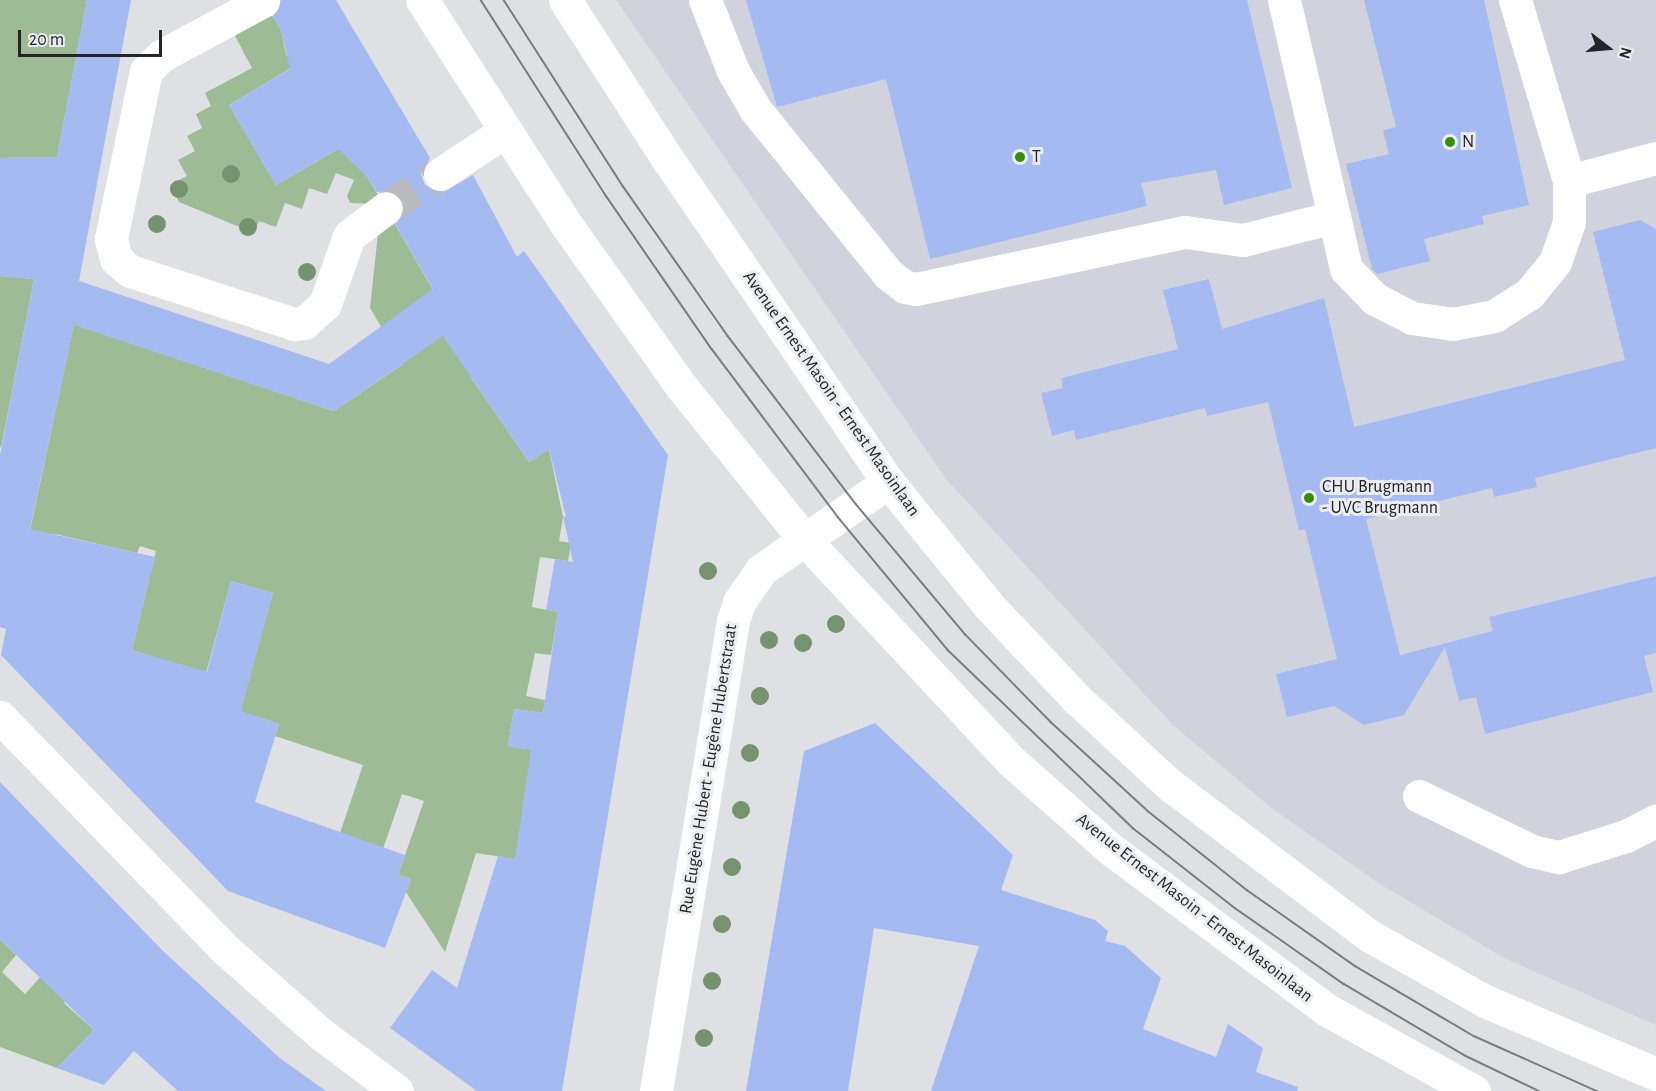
<!DOCTYPE html>
<meta charset="utf-8">
<style>
body{margin:0}
#map{position:relative;width:1656px;height:1091px;overflow:hidden;background:#dee0e4;font-family:"Alegreya Sans",sans-serif}
div>[style]{position:absolute}
.built>*{inset:0;background:#d0d3de}
.green>*{inset:0;background:#9dbc95}
.building>*{inset:0;background:#a6baf2}
.minor-tunnel>*{height:33px;margin-top:-16.5px;transform-origin:0;background:repeating-linear-gradient(90deg,#b9bbbe 0 33px,transparent 0 49px)}
.minor>*{height:33px;margin:-16.5px;padding:0 16.5px;transform-origin:16.5px;border-radius:16.5px;background:#fff}
.tram>*{height:1.5px;margin:-0.75px;padding:0 0.75px;transform-origin:0.75px;border-radius:0.75px;background:#7b7b7e}
.trees>*{width:18px;height:18px;margin:-9px;border-radius:50%;background:#76936f}
.dots>*{width:16px;height:16px;translate:-50% -50%;box-sizing:border-box;border:3px solid #ecedf2;border-radius:50%}
span{translate:-50% -50%;white-space:nowrap;text-align:center;line-height:1.15;-webkit-text-stroke:6px #ecedf2;paint-order:stroke}
.poi-label{font-size:18px;color:#252527}
.left{translate:0 -50%;text-align:left}
.street-label{font-size:18px;color:#252527}
.north{position:absolute;left:1578px;top:18px;width:60px;height:60px;-webkit-text-stroke:4px #ecedf2;paint-order:stroke;rotate:106deg;font-size:16px;font-weight:700;line-height:24px;text-align:center;color:#252527}
.north::after{content:'';display:block;margin:auto;width:21px;height:27px;background:#252527;clip-path:polygon(50% 0,100% 100%,50% 72%,0 100%)}
.scale{position:absolute;left:18px;top:30px;width:144px;height:27px;box-sizing:border-box;border:3px solid #252527;border-top:0;padding-left:8px;font-size:18px;line-height:21px;white-space:nowrap;color:#252527;-webkit-text-stroke:4px #ecedf2;paint-order:stroke}
</style>
<div id="map">
<div class="built">
<div style="clip-path:polygon(616px 0,1656px 0,1656px 1025px,1506px 959px,1380px 884px,1270px 807px,1172px 724px,946px 479px)"></div>
</div>
<div class="green">
<div style="clip-path:polygon(0 0,87px 0,57px 157px,0 158px)"></div>
<div style="clip-path:polygon(268px 9px,281px 30px,286px 55px,301px 62px,229px 105px,276px 185px,347px 144px,380px 198px,373px 204px,350px 203px,347px 196px,354px 180px,336px 173px,327px 194px,309px 188px,302px 209px,285px 203px,276px 227px,259px 221px,254px 233px,179px 202px,170px 185px,187px 176px,178px 160px,195px 151px,187px 136px,202px 128px,196px 114px,211px 106px,205px 93px,252px 68px,235px 36px)"></div>
<div style="clip-path:polygon(389px 214px,454px 326px,472px 379px,529px 462px,549px 449px,563px 517px,559px 541px,571px 543px,568px 561px,540px 557px,532px 607px,558px 612px,551px 655px,535px 653px,526px 696px,545px 700px,543px 713px,514px 709px,508px 746px,534px 750px,515px 859px,476px 853px,445px 952px,406px 892px,411px 879px,398px 875px,424px 801px,402px 794px,383px 849px,340px 833px,363px 765px,275px 736px,279px 724px,255px 716px,228px 751px,273px 593px,231px 581px,206px 673px,132px 650px,156px 551px,140px 546px,137px 553px,55px 534px,28px 540px,74px 324px,334px 411px,403px 364px,370px 308px,379px 224px)"></div>
<div style="clip-path:polygon(0 276px,34px 279px,1px 448px,0 446px)"></div>
<div style="clip-path:polygon(0 939px,16px 955px,2px 972px,25px 994px,44px 973px,71px 995px,64px 1003px,94px 1030px,57px 1068px,0 1047px)"></div>
</div>
<div class="building">
<div style="clip-path:polygon(87px 0,131px 0,79px 281px,329px 364px,433px 289px,395px 224px,403px 215px,401px 196px,393px 191px,377px 192px,368px 178px,338px 149px,276px 185px,229px 105px,290px 69px,281px 30px,273px 17px,281px 0,336px 0,430px 158px,421px 174px,425px 185px,442px 193px,473px 175px,517px 257px,524px 251px,537px 269px,668px 455px,562px 1091px,477px 1091px,390px 1028px,432px 970px,457px 988px,498px 856px,515px 859px,531px 750px,508px 746px,514px 709px,543px 713px,558px 612px,546px 610px,555px 559px,573px 562px,563px 516px,566px 517px,549px 449px,529px 462px,443px 336px,334px 411px,74px 325px,30px 529px,155px 557px,132px 650px,207px 672px,231px 581px,273px 593px,241px 711px,279px 724px,255px 802px,405px 855px,398px 875px,411px 879px,385px 948px,228px 891px,1px 655px,6px 629px,0 627px,0 455px,34px 279px,0 276px,0 158px,57px 157px)"></div>
<div style="clip-path:polygon(746px 0,1247px 0,1292px 188px,1224px 205px,1216px 170px,1141px 183px,1147px 206px,930px 259px,886px 79px,777px 107px)"></div>
<div style="clip-path:polygon(1364px 0,1484px 0,1529px 205px,1482px 216px,1484px 224px,1424px 239px,1430px 261px,1377px 274px,1372px 269px,1346px 164px,1389px 154px,1383px 130px,1396px 127px)"></div>
<div style="clip-path:polygon(1640px 220px,1656px 229px,1656px 448px,1535px 478px,1537px 487px,1494px 497px,1492px 488px,1366px 519px,1400px 655px,1493px 631px,1489px 617px,1656px 576px,1656px 653px,1644px 656px,1653px 692px,1485px 734px,1476px 697px,1459px 701px,1445px 647px,1404px 715px,1364px 725px,1334px 706px,1287px 717px,1276px 674px,1337px 659px,1305px 529px,1299px 530px,1268px 402px,1207px 416px,1205px 408px,1076px 440px,1074px 430px,1052px 436px,1041px 393px,1063px 388px,1061px 378px,1178px 349px,1163px 290px,1209px 279px,1222px 329px,1324px 298px,1354px 427px,1625px 360px,1593px 232px)"></div>
<div style="clip-path:polygon(875px 723px,1013px 855px,1001px 890px,1095px 920px,1108px 931px,1105px 941px,1125px 946px,1161px 978px,1143px 1029px,1216px 1057px,1228px 1024px,1263px 1048px,1256px 1072px,1298px 1087px,1297px 1091px,931px 1091px,979px 946px,874px 928px,848px 1091px,746px 1091px,804px 751px)"></div>
<div style="clip-path:polygon(0 782px,163px 951px,281px 1059px,326px 1091px,178px 1091px,134px 1051px,104px 1085px,57px 1068px,94px 1030px,0 939px)"></div>
</div>
<div class="minor-tunnel">
<div style="left:386px;top:208px;width:64px;rotate:-32.2deg"></div>
</div>
<div class="minor">
<div style="left:422px;top:0;width:270px;rotate:57.3deg"></div>
<div style="left:568px;top:227px;width:195px;rotate:54.6deg"></div>
<div style="left:681px;top:386px;width:198px;rotate:51.2deg"></div>
<div style="left:805px;top:540px;width:301px;rotate:47deg"></div>
<div style="left:1010px;top:760px;width:137px;rotate:41.5deg"></div>
<div style="left:1113px;top:851px;width:267px;rotate:36.6deg"></div>
<div style="left:1327px;top:1010px;width:168px;rotate:28.9deg"></div>
<div style="left:565px;top:0;width:188px;rotate:57.2deg"></div>
<div style="left:667px;top:158px;width:392px;rotate:55.7deg"></div>
<div style="left:888px;top:482px;width:160px;rotate:50.8deg"></div>
<div style="left:989px;top:606px;width:128px;rotate:46.6deg"></div>
<div style="left:1077px;top:699px;width:127px;rotate:42.8deg"></div>
<div style="left:1170px;top:785px;width:251px;rotate:37.1deg"></div>
<div style="left:1370px;top:936px;width:132px;rotate:29.5deg"></div>
<div style="left:1485px;top:1001px;width:186px;rotate:23.1deg"></div>
<div style="left:705px;top:0;width:76px;rotate:68.5deg"></div>
<div style="left:733px;top:71px;width:44px;rotate:59.9deg"></div>
<div style="left:755px;top:109px;width:212px;rotate:51.1deg"></div>
<div style="left:888px;top:274px;width:21px;rotate:37deg"></div>
<div style="left:905px;top:287px;width:11px;rotate:10deg"></div>
<div style="left:916px;top:289px;width:275px;rotate:-12deg"></div>
<div style="left:1185px;top:232px;width:59px;rotate:7.9deg"></div>
<div style="left:1243px;top:240px;width:94px;rotate:-14.2deg"></div>
<div style="left:1284px;top:0;width:276px;rotate:77deg"></div>
<div style="left:1346px;top:269px;width:42px;rotate:46deg"></div>
<div style="left:1375px;top:299px;width:42px;rotate:27.2deg"></div>
<div style="left:1412px;top:318px;width:41px;rotate:8.3deg"></div>
<div style="left:1453px;top:324px;width:42px;rotate:-11deg"></div>
<div style="left:1494px;top:316px;width:41px;rotate:-32.2deg"></div>
<div style="left:1529px;top:294px;width:41px;rotate:-50.9deg"></div>
<div style="left:1555px;top:262px;width:42px;rotate:-70.7deg"></div>
<div style="left:1569px;top:222px;width:41px;rotate:-90deg"></div>
<div style="left:1569px;top:181px;width:189px;rotate:-106.6deg"></div>
<div style="left:263px;top:1px;width:116px;rotate:151.7deg"></div>
<div style="left:161px;top:56px;width:21px;rotate:135deg"></div>
<div style="left:146px;top:71px;width:172px;rotate:101.8deg"></div>
<div style="left:111px;top:239px;width:21px;rotate:76deg"></div>
<div style="left:116px;top:259px;width:18px;rotate:41deg"></div>
<div style="left:130px;top:271px;width:172px;rotate:17.9deg"></div>
<div style="left:294px;top:324px;width:10px;rotate:-6deg"></div>
<div style="left:304px;top:323px;width:28px;rotate:-42deg"></div>
<div style="left:325px;top:304px;width:72px;rotate:-70.6deg"></div>
<div style="left:349px;top:236px;width:46px;rotate:-37.1deg"></div>
<div style="left:440px;top:174px;width:77px;rotate:-33.3deg"></div>
<div style="left:1569px;top:181px;width:90px;rotate:-14.8deg"></div>
<div style="left:0;top:717px;width:325px;rotate:45.9deg"></div>
<div style="left:226px;top:950px;width:127px;rotate:41.5deg"></div>
<div style="left:321px;top:1034px;width:95px;rotate:36.9deg"></div>
<div style="left:1419px;top:796px;width:126px;rotate:26deg"></div>
<div style="left:1532px;top:851px;width:28px;rotate:13deg"></div>
<div style="left:1559px;top:857px;width:70px;rotate:-17.4deg"></div>
<div style="left:1626px;top:836px;width:34px;rotate:-27deg"></div>
<div style="left:656px;top:1091px;width:476px;rotate:-80.7deg"></div>
<div style="left:733px;top:621px;width:20px;rotate:-72deg"></div>
<div style="left:739px;top:602px;width:39px;rotate:-55deg"></div>
<div style="left:761px;top:570px;width:155px;rotate:-34.7deg"></div>
</div>
<div class="tram">
<div style="left:481px;top:0;width:234px;rotate:57.4deg"></div>
<div style="left:607px;top:197px;width:185px;rotate:55.4deg"></div>
<div style="left:712px;top:349px;width:210px;rotate:53.1deg"></div>
<div style="left:838px;top:517px;width:173px;rotate:50.4deg"></div>
<div style="left:948px;top:650px;width:257px;rotate:43.9deg"></div>
<div style="left:1133px;top:828px;width:130px;rotate:38.1deg"></div>
<div style="left:1235px;top:908px;width:133px;rotate:34.9deg"></div>
<div style="left:1344px;top:984px;width:139px;rotate:30.6deg"></div>
<div style="left:1464px;top:1055px;width:83px;rotate:25.6deg"></div>
<div style="left:504px;top:0;width:221px;rotate:57.4deg"></div>
<div style="left:623px;top:186px;width:183px;rotate:55deg"></div>
<div style="left:728px;top:336px;width:211px;rotate:52.7deg"></div>
<div style="left:856px;top:504px;width:170px;rotate:50deg"></div>
<div style="left:965px;top:634px;width:123px;rotate:45.7deg"></div>
<div style="left:1051px;top:722px;width:132px;rotate:42.5deg"></div>
<div style="left:1148px;top:811px;width:127px;rotate:38.6deg"></div>
<div style="left:1247px;top:890px;width:132px;rotate:35.1deg"></div>
<div style="left:1355px;top:966px;width:138px;rotate:30.5deg"></div>
<div style="left:1474px;top:1036px;width:135px;rotate:24.1deg"></div>
</div>
<div class="trees">
<div style="left:231px;top:174px"></div>
<div style="left:179px;top:189px"></div>
<div style="left:157px;top:224px"></div>
<div style="left:248px;top:227px"></div>
<div style="left:307px;top:272px"></div>
<div style="left:708px;top:571px"></div>
<div style="left:836px;top:624px"></div>
<div style="left:769px;top:640px"></div>
<div style="left:803px;top:643px"></div>
<div style="left:760px;top:696px"></div>
<div style="left:750px;top:753px"></div>
<div style="left:741px;top:810px"></div>
<div style="left:732px;top:867px"></div>
<div style="left:722px;top:924px"></div>
<div style="left:712px;top:981px"></div>
<div style="left:704px;top:1038px"></div>
</div>
<div class="dots">
<div style="left:1450px;top:142px;background:#328f04"></div>
<div style="left:1020px;top:157px;background:#328f04"></div>
<div style="left:1309px;top:498px;background:#328f04"></div>
</div>
<div class="poi-label">
<span class="left" style="left:1462px;top:142px">N</span>
<span class="left" style="left:1032px;top:157px">T</span>
<span class="left" style="left:1322px;top:498px">CHU Brugmann<br>- UVC Brugmann</span>
</div>
<div class="street-label">
<span style="left:831px;top:394px;rotate:55deg">Avenue Ernest Masoin - Ernest Masoinlaan</span>
<span style="left:709px;top:769px;rotate:-81deg">Rue Eugène Hubert - Eugène Hubertstraat</span>
<span style="left:1194px;top:908px;rotate:38deg">Avenue Ernest Masoin - Ernest Masoinlaan</span>
</div>
<div class="north">N</div>
<div class="scale">20 m</div>
</div>
